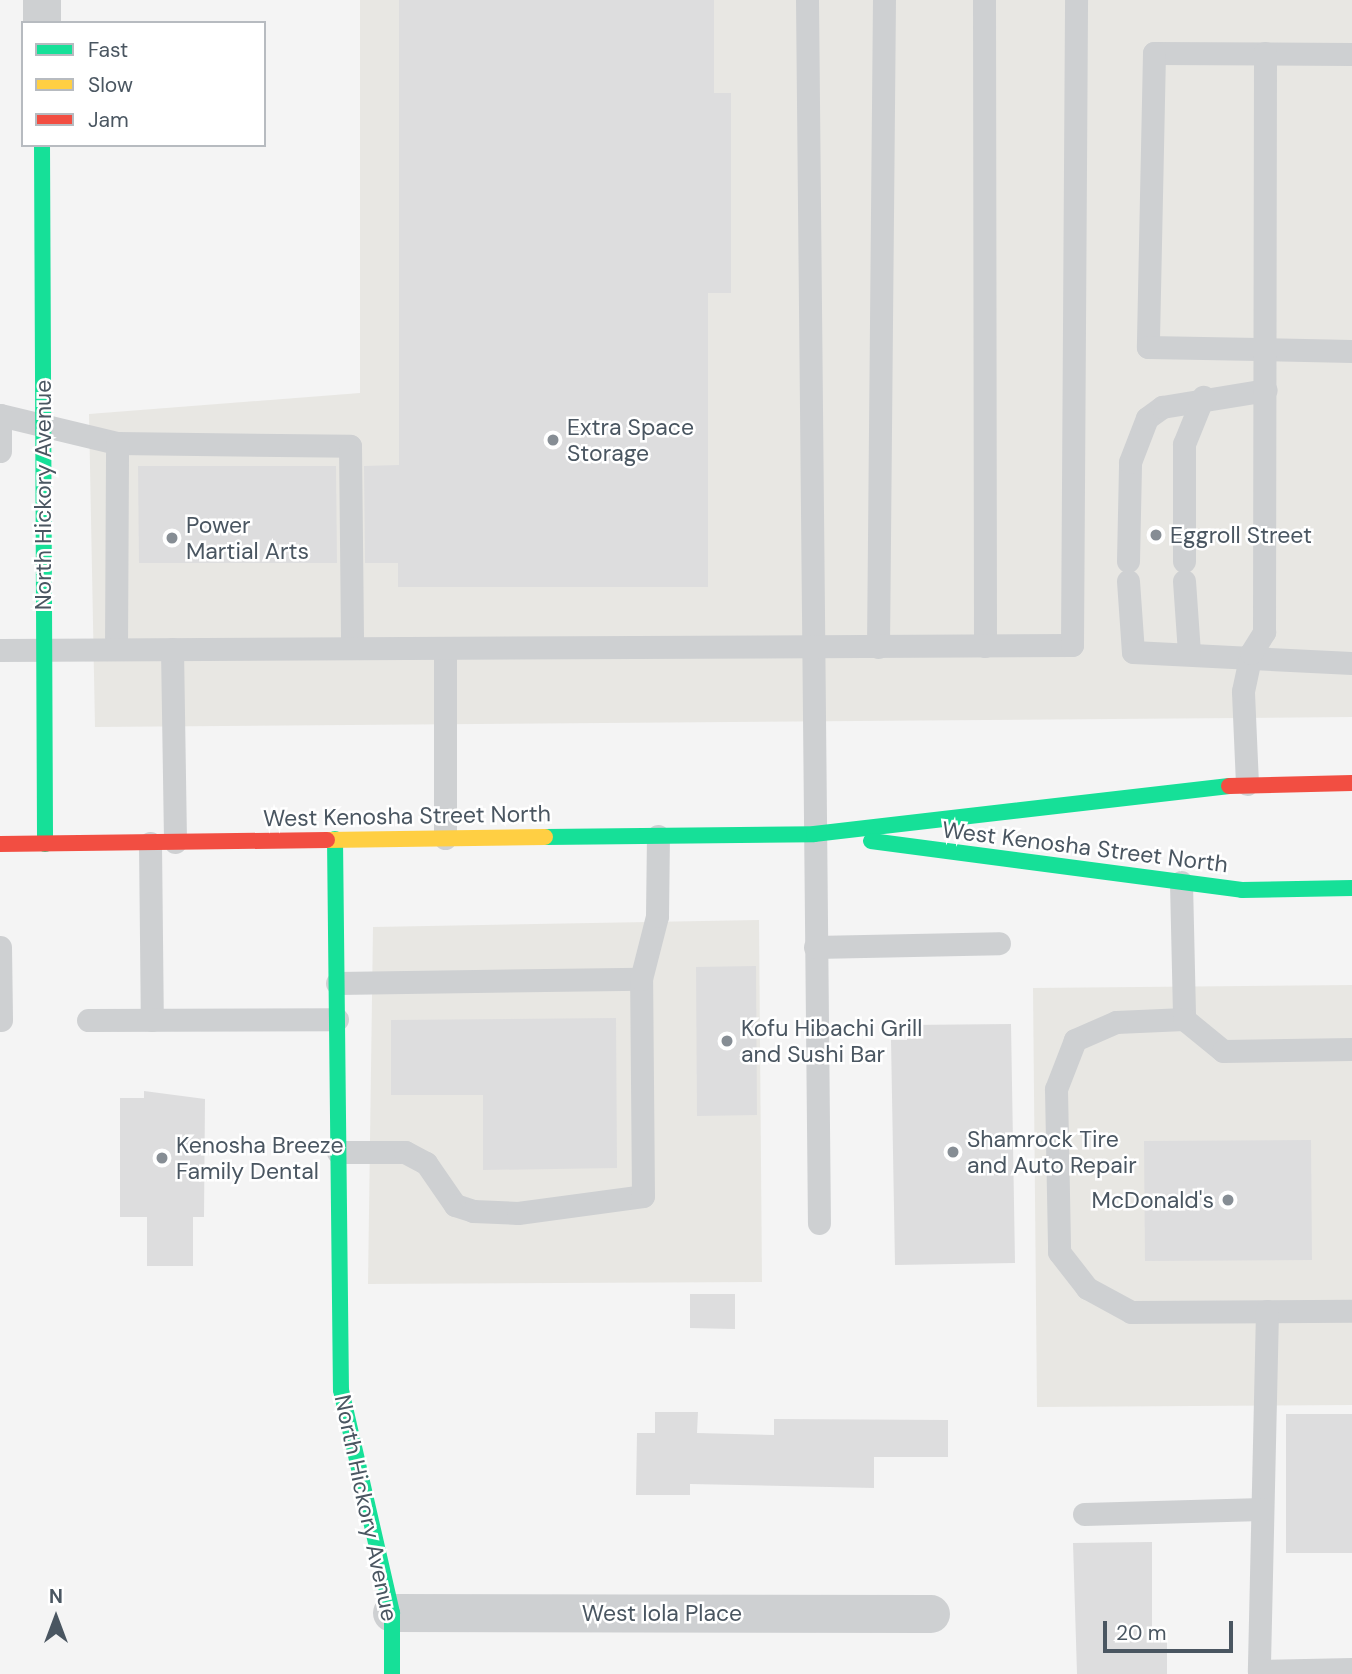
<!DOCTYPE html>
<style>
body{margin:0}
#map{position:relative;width:1352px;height:1674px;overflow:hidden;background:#f4f4f4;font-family:"DM Sans",sans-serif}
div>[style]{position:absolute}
.commercial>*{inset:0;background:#e8e7e3}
.building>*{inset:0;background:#ddddde}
.lane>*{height:23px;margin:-11.5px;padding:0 11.5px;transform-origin:11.5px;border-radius:11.5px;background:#ced0d2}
.street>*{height:38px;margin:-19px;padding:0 19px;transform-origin:19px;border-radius:19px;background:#ced0d2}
.fast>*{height:16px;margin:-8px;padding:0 8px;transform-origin:8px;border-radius:8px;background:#16e098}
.slow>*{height:16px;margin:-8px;padding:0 8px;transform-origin:8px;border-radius:8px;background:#ffcf43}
.jam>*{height:16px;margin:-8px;padding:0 8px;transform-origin:8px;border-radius:8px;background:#f24e42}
.dots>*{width:19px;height:19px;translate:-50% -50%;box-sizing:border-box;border:4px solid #fff;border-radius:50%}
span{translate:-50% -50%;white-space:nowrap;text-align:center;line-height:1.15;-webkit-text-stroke:5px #fff;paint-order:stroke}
.poi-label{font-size:23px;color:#4a5661}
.left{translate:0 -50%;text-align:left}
.right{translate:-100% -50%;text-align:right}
.street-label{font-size:23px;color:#4a5661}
.legend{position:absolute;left:21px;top:21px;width:245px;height:126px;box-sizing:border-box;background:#fff;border:2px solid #b7bbc0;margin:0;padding:9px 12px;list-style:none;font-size:21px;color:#4a5661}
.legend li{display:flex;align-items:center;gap:14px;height:35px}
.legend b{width:35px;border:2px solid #b7bbc0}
.north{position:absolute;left:21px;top:1583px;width:70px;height:70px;-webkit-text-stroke:5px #fff;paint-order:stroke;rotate:0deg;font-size:19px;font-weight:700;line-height:28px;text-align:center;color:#4a5661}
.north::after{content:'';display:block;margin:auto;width:24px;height:32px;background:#4a5661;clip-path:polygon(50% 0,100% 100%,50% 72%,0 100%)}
.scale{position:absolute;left:1103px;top:1621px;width:130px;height:32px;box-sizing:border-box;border:4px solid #4a5661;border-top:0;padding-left:9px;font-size:21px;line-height:24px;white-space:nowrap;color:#4a5661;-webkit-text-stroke:5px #fff;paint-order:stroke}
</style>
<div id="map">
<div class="commercial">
<div style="clip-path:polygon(360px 0,1352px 0,1352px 717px,95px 727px,89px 414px,360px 393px)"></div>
<div style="clip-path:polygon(759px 920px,762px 1282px,368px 1284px,373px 927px)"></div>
<div style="clip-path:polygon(1352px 985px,1352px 1405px,1037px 1407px,1033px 988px)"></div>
</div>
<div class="building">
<div style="clip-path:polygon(399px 0,714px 0,714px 93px,731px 93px,731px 293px,708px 293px,708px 587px,398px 587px,398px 563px,365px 563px,364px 466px,399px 465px)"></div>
<div style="clip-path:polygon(138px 466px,336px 466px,337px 563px,139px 563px)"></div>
<div style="clip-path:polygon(756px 966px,757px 1115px,697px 1116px,696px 967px)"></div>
<div style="clip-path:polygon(616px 1018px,617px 1168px,483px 1170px,483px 1095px,391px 1095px,391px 1020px)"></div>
<div style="clip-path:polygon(1011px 1024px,1015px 1263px,895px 1265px,891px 1040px,907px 1040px,907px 1025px)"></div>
<div style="clip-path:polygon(144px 1091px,205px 1099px,204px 1217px,193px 1217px,193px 1266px,147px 1266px,147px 1217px,120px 1217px,120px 1098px,144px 1098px)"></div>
<div style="clip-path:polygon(1311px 1140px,1312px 1260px,1145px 1261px,1144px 1141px)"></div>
<div style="clip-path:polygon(690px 1294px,735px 1294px,735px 1329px,690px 1328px)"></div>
<div style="clip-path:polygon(655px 1412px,698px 1412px,697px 1433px,774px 1435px,774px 1419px,948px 1420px,948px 1457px,874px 1457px,874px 1488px,690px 1484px,690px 1495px,636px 1495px,637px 1433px,655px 1433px)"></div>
<div style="clip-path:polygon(1286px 1414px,1352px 1414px,1352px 1553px,1286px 1553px)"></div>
<div style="clip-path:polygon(1152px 1542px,1152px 1630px,1167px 1630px,1167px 1674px,1077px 1674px,1073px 1543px)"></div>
</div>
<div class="lane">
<div style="left:807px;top:0;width:1223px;rotate:89.44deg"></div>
<div style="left:984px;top:0;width:646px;rotate:89.91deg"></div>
<div style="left:1352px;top:54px;width:198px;rotate:-179.7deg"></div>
<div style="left:1154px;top:53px;width:294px;rotate:91.2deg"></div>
<div style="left:1148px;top:347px;width:204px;rotate:1.1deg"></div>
<div style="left:0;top:415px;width:120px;rotate:13.5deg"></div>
<div style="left:117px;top:443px;width:233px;rotate:0.7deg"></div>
<div style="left:350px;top:446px;width:202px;rotate:89.4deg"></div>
<div style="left:0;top:451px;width:36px;rotate:-90deg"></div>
<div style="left:1128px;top:561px;width:99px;rotate:-88.8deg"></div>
<div style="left:1130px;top:462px;width:47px;rotate:-68.9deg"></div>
<div style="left:1147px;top:418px;width:19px;rotate:-36deg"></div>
<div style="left:1162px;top:407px;width:105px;rotate:-9.3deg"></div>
<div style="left:1184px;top:561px;width:117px;rotate:-90deg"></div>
<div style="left:1184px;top:444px;width:51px;rotate:-68deg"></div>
<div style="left:1128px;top:581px;width:71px;rotate:86deg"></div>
<div style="left:1133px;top:652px;width:219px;rotate:2.9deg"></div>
<div style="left:1184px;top:581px;width:72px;rotate:86deg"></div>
<div style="left:878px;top:647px;width:647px;rotate:-89.47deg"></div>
<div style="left:445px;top:648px;width:190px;rotate:90deg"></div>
<div style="left:116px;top:649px;width:206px;rotate:-89.7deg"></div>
<div style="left:172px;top:649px;width:193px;rotate:89.1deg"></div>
<div style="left:0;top:650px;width:1072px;rotate:-0.27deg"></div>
<div style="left:1072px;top:645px;width:645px;rotate:-89.64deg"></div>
<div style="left:1247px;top:784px;width:93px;rotate:-92.5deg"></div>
<div style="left:1243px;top:691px;width:39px;rotate:-78deg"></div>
<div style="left:1251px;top:653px;width:25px;rotate:-58deg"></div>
<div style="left:1264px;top:632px;width:579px;rotate:-89.9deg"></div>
<div style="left:150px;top:843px;width:177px;rotate:89.4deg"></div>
<div style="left:1181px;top:882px;width:137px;rotate:88.7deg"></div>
<div style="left:1184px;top:1019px;width:68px;rotate:177.5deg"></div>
<div style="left:1116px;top:1022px;width:45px;rotate:156.3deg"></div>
<div style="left:1075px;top:1040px;width:53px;rotate:111.2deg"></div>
<div style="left:1056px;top:1089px;width:163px;rotate:88.9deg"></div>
<div style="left:1059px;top:1252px;width:46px;rotate:52.1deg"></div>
<div style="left:1087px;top:1288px;width:50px;rotate:28.6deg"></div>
<div style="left:1131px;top:1312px;width:221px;rotate:-0.3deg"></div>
<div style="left:0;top:947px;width:73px;rotate:89.2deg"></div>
<div style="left:815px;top:947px;width:184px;rotate:-1.2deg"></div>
<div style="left:337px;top:983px;width:304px;rotate:-0.8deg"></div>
<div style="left:1184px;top:1019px;width:50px;rotate:39.4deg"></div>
<div style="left:1223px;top:1051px;width:129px;rotate:-0.9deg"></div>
<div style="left:88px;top:1020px;width:249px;rotate:-0.2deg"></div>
<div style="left:338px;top:1152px;width:67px"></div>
<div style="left:405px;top:1152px;width:24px;rotate:28deg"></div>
<div style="left:426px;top:1163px;width:51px;rotate:55.4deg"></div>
<div style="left:455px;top:1205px;width:19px;rotate:18deg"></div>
<div style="left:473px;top:1211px;width:45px;rotate:2.5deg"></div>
<div style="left:518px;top:1213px;width:126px;rotate:-7.7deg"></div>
<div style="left:643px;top:1196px;width:217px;rotate:-90.5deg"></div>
<div style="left:641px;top:979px;width:65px;rotate:-75.7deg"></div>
<div style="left:657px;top:916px;width:80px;rotate:-89.3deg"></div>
<div style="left:1267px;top:1311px;width:360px;rotate:91.3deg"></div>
<div style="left:1259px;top:1671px;width:93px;rotate:-1.2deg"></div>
<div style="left:1084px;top:1514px;width:178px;rotate:-1.6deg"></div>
</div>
<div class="street">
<div style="left:42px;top:23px;width:23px;rotate:-90deg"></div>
<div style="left:392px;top:1613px;width:539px;rotate:0.11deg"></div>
</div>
<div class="fast">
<div style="left:42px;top:145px;width:699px;rotate:89.75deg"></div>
<div style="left:545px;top:837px;width:269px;rotate:-0.6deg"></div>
<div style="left:814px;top:834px;width:418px;rotate:-6.6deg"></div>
<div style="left:335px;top:839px;width:551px;rotate:89.38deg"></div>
<div style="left:341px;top:1390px;width:229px;rotate:77.1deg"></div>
<div style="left:392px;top:1613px;width:61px;rotate:90deg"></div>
<div style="left:871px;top:841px;width:374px;rotate:7.5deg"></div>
<div style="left:1242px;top:890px;width:110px;rotate:-1deg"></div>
</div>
<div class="slow">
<div style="left:327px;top:840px;width:218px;rotate:-0.8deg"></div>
</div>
<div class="jam">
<div style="left:1229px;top:786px;width:123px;rotate:-1.4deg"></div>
<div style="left:0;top:844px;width:327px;rotate:-0.7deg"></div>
</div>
<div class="dots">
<div style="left:553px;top:440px;background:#868d94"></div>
<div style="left:1156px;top:535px;background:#868d94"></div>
<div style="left:172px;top:538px;background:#868d94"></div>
<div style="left:727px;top:1041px;background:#868d94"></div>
<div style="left:953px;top:1152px;background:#868d94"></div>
<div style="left:162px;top:1158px;background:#868d94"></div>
<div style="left:1228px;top:1200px;background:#868d94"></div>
</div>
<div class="poi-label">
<span class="left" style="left:567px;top:440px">Extra Space<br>Storage</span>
<span class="left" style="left:186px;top:538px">Power<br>Martial Arts</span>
<span class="left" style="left:1170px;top:535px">Eggroll Street</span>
<span class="left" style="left:741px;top:1041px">Kofu Hibachi Grill<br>and Sushi Bar</span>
<span class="left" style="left:967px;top:1152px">Shamrock Tire<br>and Auto Repair</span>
<span class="left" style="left:176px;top:1158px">Kenosha Breeze<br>Family Dental</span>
<span class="right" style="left:1214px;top:1200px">McDonald's</span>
</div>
<div class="street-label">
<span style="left:43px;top:495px;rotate:-90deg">North Hickory Avenue</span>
<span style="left:407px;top:816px;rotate:-1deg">West Kenosha Street North</span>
<span style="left:1085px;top:847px;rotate:7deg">West Kenosha Street North</span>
<span style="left:366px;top:1508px;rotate:78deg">North Hickory Avenue</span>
<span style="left:662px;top:1613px">West Iola Place</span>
</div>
<ul class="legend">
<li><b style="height:9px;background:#16e098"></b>Fast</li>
<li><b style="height:9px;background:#ffcf43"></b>Slow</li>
<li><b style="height:9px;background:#f24e42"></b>Jam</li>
</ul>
<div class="north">N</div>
<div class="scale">20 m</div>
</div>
